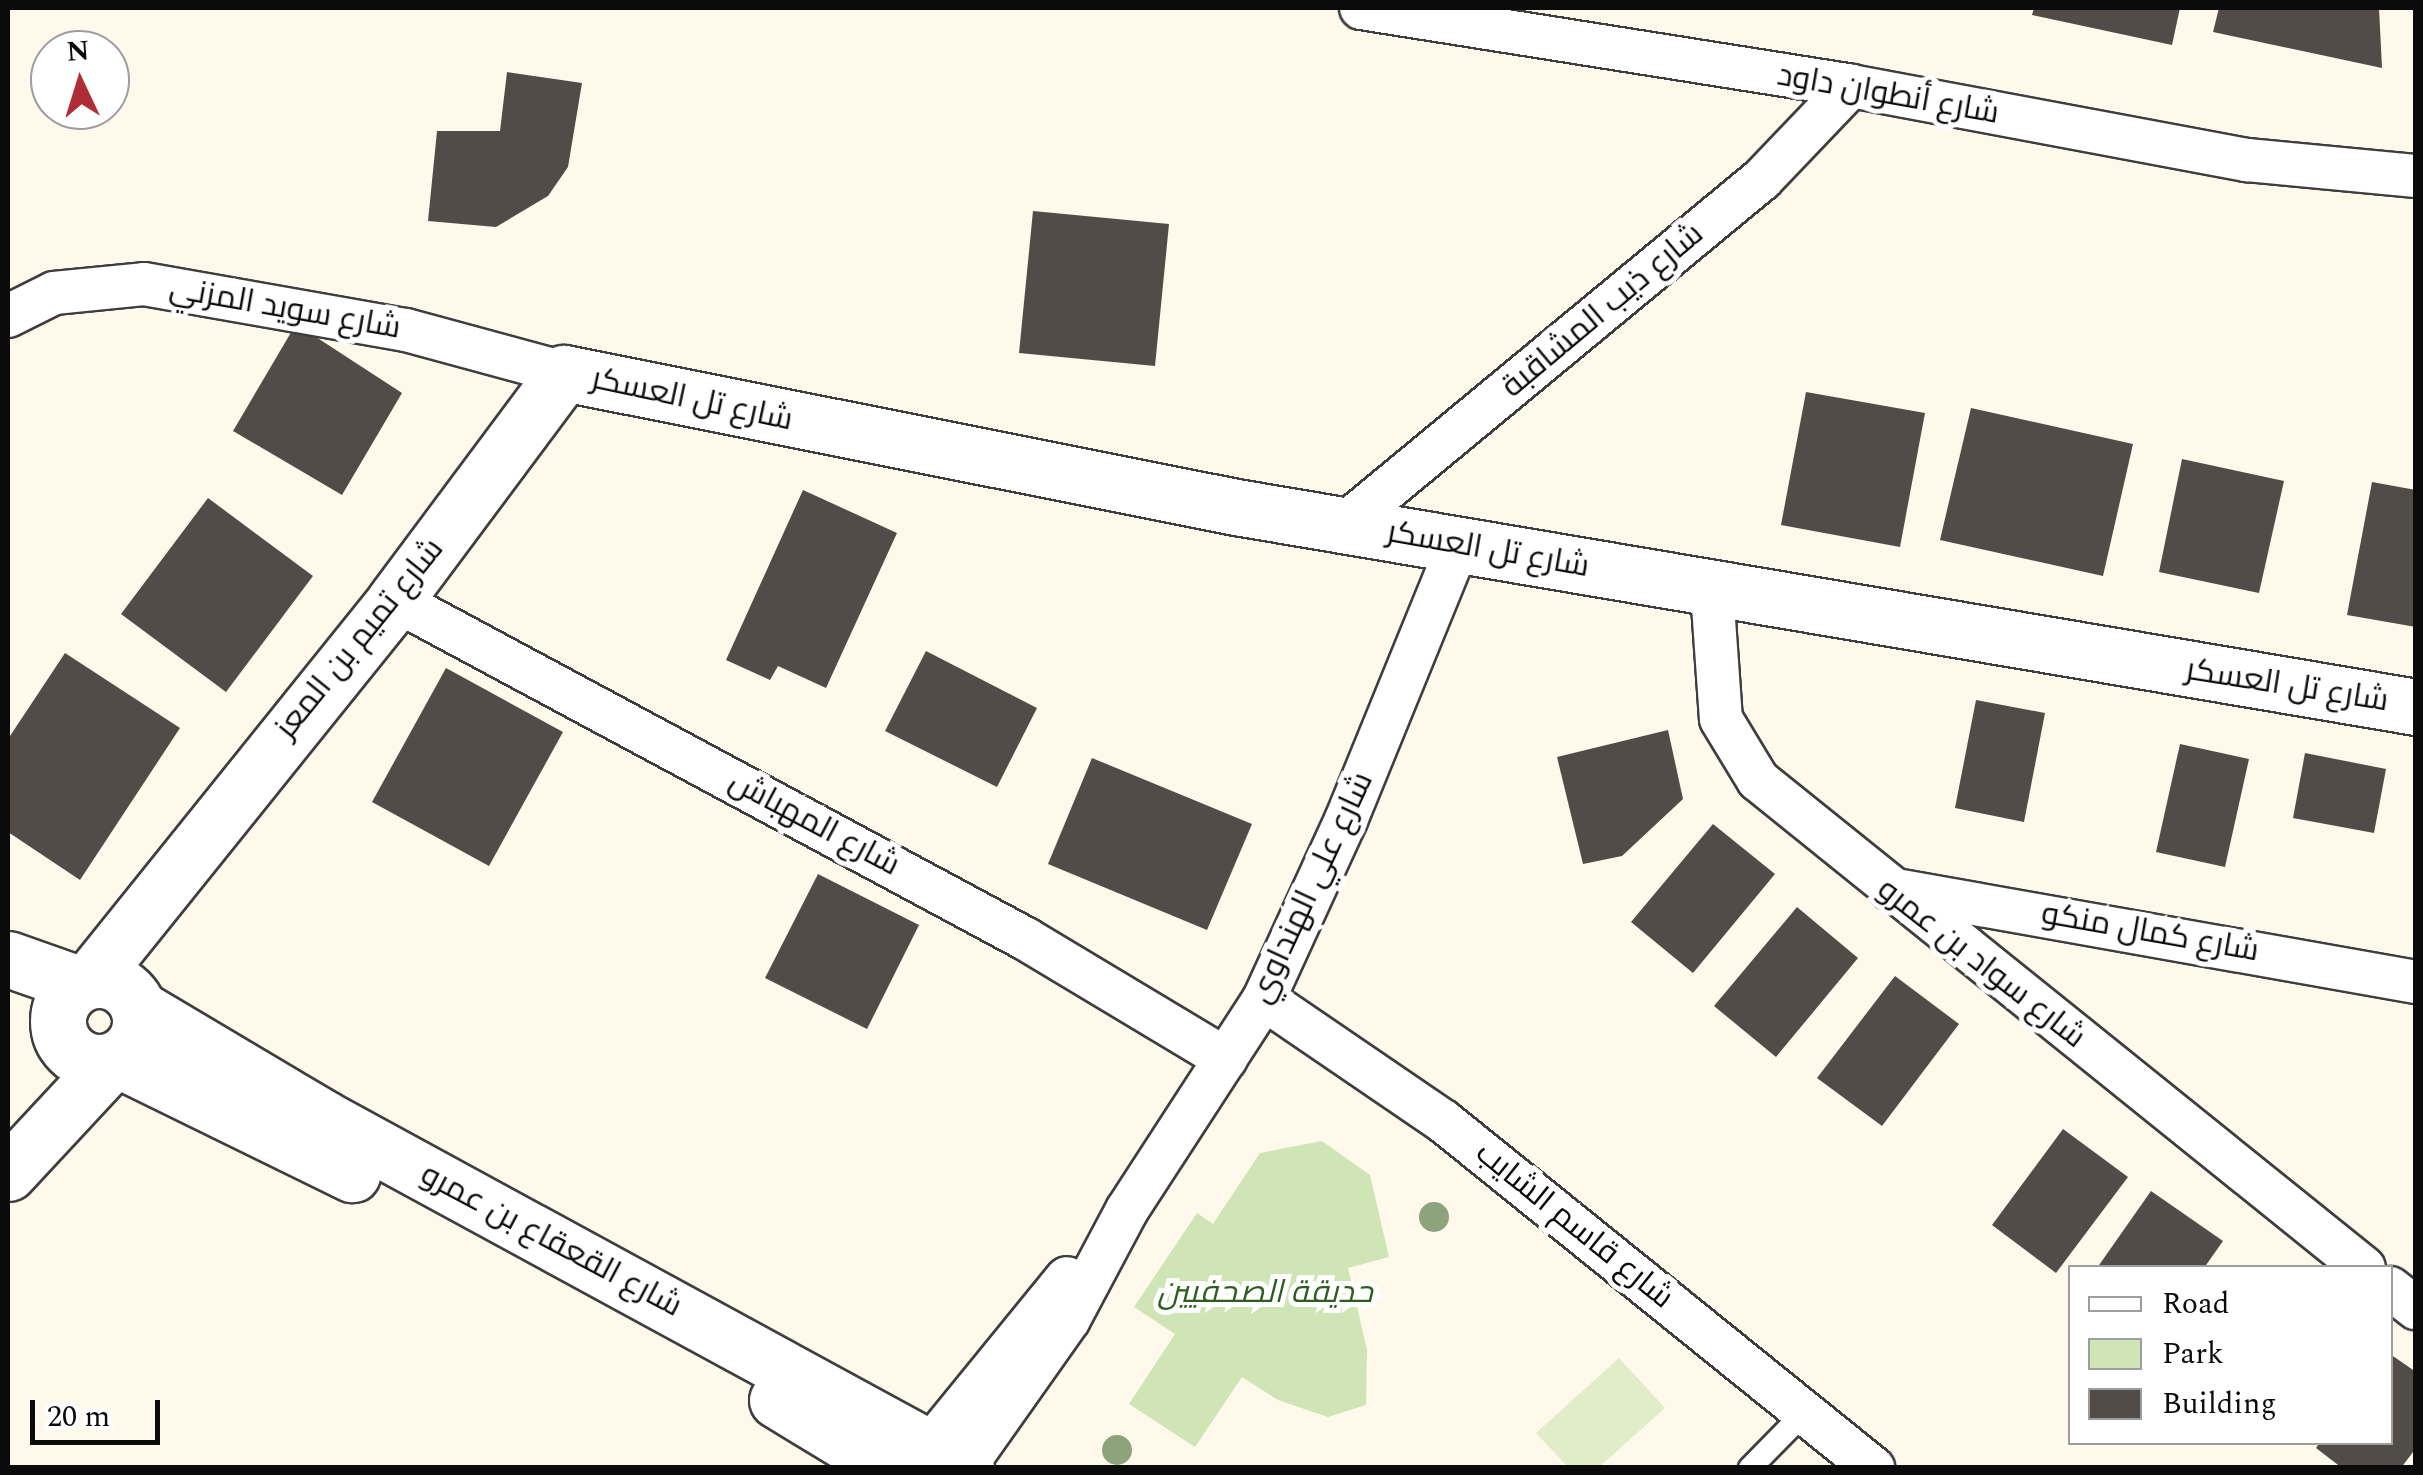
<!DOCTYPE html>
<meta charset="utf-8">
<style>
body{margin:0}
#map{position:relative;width:2423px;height:1475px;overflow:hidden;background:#fef9ea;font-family:Spectral,Cairo,serif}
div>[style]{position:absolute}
.green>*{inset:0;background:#cfe5b6}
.pitch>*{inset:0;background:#e1edc8}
.building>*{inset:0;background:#524c48}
.roads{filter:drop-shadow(2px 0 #3e3e3e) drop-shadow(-2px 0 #3e3e3e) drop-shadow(0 2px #3e3e3e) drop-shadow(0 -2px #3e3e3e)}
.service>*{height:22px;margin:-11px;padding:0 11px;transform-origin:11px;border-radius:11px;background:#fff}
.minor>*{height:42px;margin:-21px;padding:0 21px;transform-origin:21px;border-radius:21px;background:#fff}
.tertiary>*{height:55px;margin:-27.5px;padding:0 27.5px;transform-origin:27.5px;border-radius:27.5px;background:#fff}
.tertiary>.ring{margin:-27.5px;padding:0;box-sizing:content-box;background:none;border:55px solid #fff;border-radius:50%}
.trees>*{width:30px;height:30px;margin:-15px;border-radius:50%;background:#8ca37b}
span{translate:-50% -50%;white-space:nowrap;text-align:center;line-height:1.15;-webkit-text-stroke:10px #fff;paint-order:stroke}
.street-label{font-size:32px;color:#0b0b0b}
.park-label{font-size:32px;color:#2e5d20;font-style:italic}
.frame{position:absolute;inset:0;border:10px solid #0b0b0b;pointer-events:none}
.legend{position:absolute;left:2068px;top:1265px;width:325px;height:180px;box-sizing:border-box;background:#fff;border:2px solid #9d9d9d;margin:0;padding:12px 18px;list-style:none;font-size:30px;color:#0b0b0b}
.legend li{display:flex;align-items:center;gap:20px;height:50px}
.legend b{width:50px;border:2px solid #9d9d9d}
.north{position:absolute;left:30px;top:30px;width:100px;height:100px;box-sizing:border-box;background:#fff;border:2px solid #9d9d9d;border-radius:50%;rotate:356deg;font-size:28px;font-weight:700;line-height:40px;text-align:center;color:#0b0b0b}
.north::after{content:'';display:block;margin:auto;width:35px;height:45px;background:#b02d36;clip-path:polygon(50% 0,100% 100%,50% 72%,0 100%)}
.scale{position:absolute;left:30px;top:1400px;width:130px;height:45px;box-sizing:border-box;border:5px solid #0b0b0b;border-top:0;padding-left:12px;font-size:30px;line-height:35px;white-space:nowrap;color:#0b0b0b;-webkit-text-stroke:8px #fff;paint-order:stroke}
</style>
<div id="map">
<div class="green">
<div style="clip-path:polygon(1322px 1141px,1370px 1175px,1389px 1257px,1348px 1268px,1367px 1350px,1366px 1405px,1328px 1417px,1278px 1400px,1242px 1377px,1195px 1447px,1129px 1404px,1175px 1334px,1134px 1307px,1197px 1213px,1213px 1224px,1260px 1153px)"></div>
</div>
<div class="pitch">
<div style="clip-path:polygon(1619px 1358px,1665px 1408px,1599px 1467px,1568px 1467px,1536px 1433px)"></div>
</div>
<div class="building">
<div style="clip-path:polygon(2034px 8px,2180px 8px,2172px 45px,2032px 15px)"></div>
<div style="clip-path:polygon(2219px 8px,2379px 8px,2382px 68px,2213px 32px)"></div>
<div style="clip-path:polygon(507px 72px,582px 83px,568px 167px,548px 196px,496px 227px,428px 221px,437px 131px,500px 131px)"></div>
<div style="clip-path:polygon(1033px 211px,1169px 224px,1155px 366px,1019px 353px)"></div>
<div style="clip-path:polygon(296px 324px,402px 393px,342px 495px,233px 431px)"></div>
<div style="clip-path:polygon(1806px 392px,1925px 413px,1900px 547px,1781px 525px)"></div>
<div style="clip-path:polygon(1971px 408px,2133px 444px,2103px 576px,1940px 540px)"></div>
<div style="clip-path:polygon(2182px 459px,2284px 481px,2259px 593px,2159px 572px)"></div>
<div style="clip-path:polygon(2372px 482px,2416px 490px,2416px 627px,2347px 615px)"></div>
<div style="clip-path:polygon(803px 490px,897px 533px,826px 688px,778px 666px,770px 680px,726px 660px)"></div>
<div style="clip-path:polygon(208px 498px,313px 576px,226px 692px,121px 614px)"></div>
<div style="clip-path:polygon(926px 651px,1037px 708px,997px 787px,885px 731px)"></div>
<div style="clip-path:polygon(65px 653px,180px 728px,80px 880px,8px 832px,8px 739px)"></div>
<div style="clip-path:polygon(446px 668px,563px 732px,489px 866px,372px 802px)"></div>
<div style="clip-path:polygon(1976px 700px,2045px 713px,2024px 822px,1955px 808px)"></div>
<div style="clip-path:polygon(1668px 730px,1683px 799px,1622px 856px,1583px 864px,1557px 757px)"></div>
<div style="clip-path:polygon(2180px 744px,2249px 759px,2225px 867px,2156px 852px)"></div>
<div style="clip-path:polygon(2305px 753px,2386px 769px,2374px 833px,2293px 818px)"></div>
<div style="clip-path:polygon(1092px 758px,1252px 824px,1207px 930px,1048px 864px)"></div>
<div style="clip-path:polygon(1713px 824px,1775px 874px,1693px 973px,1631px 922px)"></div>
<div style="clip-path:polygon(818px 874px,919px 925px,867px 1029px,765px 978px)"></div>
<div style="clip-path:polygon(1797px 907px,1858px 958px,1776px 1057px,1714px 1006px)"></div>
<div style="clip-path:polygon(1895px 976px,1959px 1024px,1882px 1126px,1817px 1078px)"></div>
<div style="clip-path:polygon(2063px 1129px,2128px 1177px,2056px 1273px,1992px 1225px)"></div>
<div style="clip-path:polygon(2151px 1191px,2223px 1241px,2204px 1268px,2097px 1268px)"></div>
<div style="clip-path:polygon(2390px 1354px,2416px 1372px,2416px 1448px,2401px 1468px,2342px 1468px,2316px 1448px,2320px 1442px,2390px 1442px)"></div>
</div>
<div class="roads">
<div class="service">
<div style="left:1750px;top:1468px;width:78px;rotate:-45.5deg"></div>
</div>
<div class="minor">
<div style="left:1361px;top:8px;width:496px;rotate:9deg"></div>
<div style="left:1851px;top:86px;width:403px;rotate:10.6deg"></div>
<div style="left:2247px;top:160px;width:170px;rotate:5.4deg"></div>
<div style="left:8px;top:316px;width:51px;rotate:-26.6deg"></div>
<div style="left:54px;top:293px;width:90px;rotate:-5.7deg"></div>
<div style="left:144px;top:284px;width:266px;rotate:10deg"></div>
<div style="left:406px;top:330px;width:164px;rotate:15.2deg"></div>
<div style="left:1345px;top:524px;width:541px;rotate:-39.6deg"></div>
<div style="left:1762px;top:179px;width:129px;rotate:-46.3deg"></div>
<div style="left:1712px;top:591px;width:128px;rotate:86deg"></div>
<div style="left:1721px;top:719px;width:71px;rotate:58.8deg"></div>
<div style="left:1758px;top:780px;width:778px;rotate:38.84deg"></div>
<div style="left:395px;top:600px;width:716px;rotate:28.25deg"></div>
<div style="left:1026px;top:939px;width:233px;rotate:31deg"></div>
<div style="left:1890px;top:889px;width:534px;rotate:10.03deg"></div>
<div style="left:1264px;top:999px;width:217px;rotate:34.3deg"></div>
<div style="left:1443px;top:1121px;width:553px;rotate:38.9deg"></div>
<div style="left:2390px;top:1288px;width:33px;rotate:38deg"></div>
<div style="left:912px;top:1468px;width:245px;rotate:-50.8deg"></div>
<div style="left:964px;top:1468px;width:182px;rotate:-54.8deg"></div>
<div style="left:1069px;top:1319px;width:123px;rotate:-62deg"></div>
<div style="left:1127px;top:1210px;width:252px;rotate:-57deg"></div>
<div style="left:1264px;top:999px;width:197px;rotate:-65.4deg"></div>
<div style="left:1346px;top:820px;width:297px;rotate:-67.8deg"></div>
</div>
<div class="tertiary">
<div style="left:8px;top:959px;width:75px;rotate:19.4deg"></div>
<div class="ring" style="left:58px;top:980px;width:27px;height:27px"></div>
<div style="left:90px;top:980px;width:487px;rotate:-51.2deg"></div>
<div style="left:395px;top:600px;width:283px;rotate:-53.3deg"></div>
<div style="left:564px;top:373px;width:685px;rotate:11.28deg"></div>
<div style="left:1236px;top:507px;width:1197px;rotate:9.62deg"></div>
<div style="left:140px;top:1009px;width:215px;rotate:30.7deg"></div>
<div style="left:325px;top:1119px;width:730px;rotate:28.57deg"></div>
<div style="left:117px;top:1059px;width:262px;rotate:26.1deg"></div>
<div style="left:8px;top:1173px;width:154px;rotate:-47.1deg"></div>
<div style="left:777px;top:1400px;width:131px;rotate:31.3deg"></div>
</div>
</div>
<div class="trees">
<div style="left:1434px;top:1217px"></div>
<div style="left:1117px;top:1450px"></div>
</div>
<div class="street-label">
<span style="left:1888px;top:95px;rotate:10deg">شارع أنطوان داود</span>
<span style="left:285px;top:309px;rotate:10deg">شارع سويد المزني</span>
<span style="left:1603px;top:311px;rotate:-40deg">شارع ذيب المشاقبة</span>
<span style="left:692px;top:400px;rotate:12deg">شارع تل العسكر</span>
<span style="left:1488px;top:550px;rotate:10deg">شارع تل العسكر</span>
<span style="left:360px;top:639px;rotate:-51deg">شارع تميم بن المعز</span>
<span style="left:2287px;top:686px;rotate:9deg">شارع تل العسكر</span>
<span style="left:814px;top:824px;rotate:28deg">شارع المهباش</span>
<span style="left:1312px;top:888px;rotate:-65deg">شارع علي الهنداوي</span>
<span style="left:2150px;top:933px;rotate:10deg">شارع كمال منكو</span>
<span style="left:1981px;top:964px;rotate:38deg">شارع سواد بن عمرو</span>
<span style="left:1574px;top:1226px;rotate:39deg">شارع قاسم الشايب</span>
<span style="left:551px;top:1241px;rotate:28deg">شارع القعقاع بن عمرو</span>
</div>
<div class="park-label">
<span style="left:1265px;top:1293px">حديقة الصحفيين</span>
</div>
<div class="frame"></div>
<ul class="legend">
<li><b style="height:12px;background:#fff"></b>Road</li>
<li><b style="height:28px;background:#cfe5b6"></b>Park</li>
<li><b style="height:28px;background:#524c48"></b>Building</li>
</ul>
<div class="north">N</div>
<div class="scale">20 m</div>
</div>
